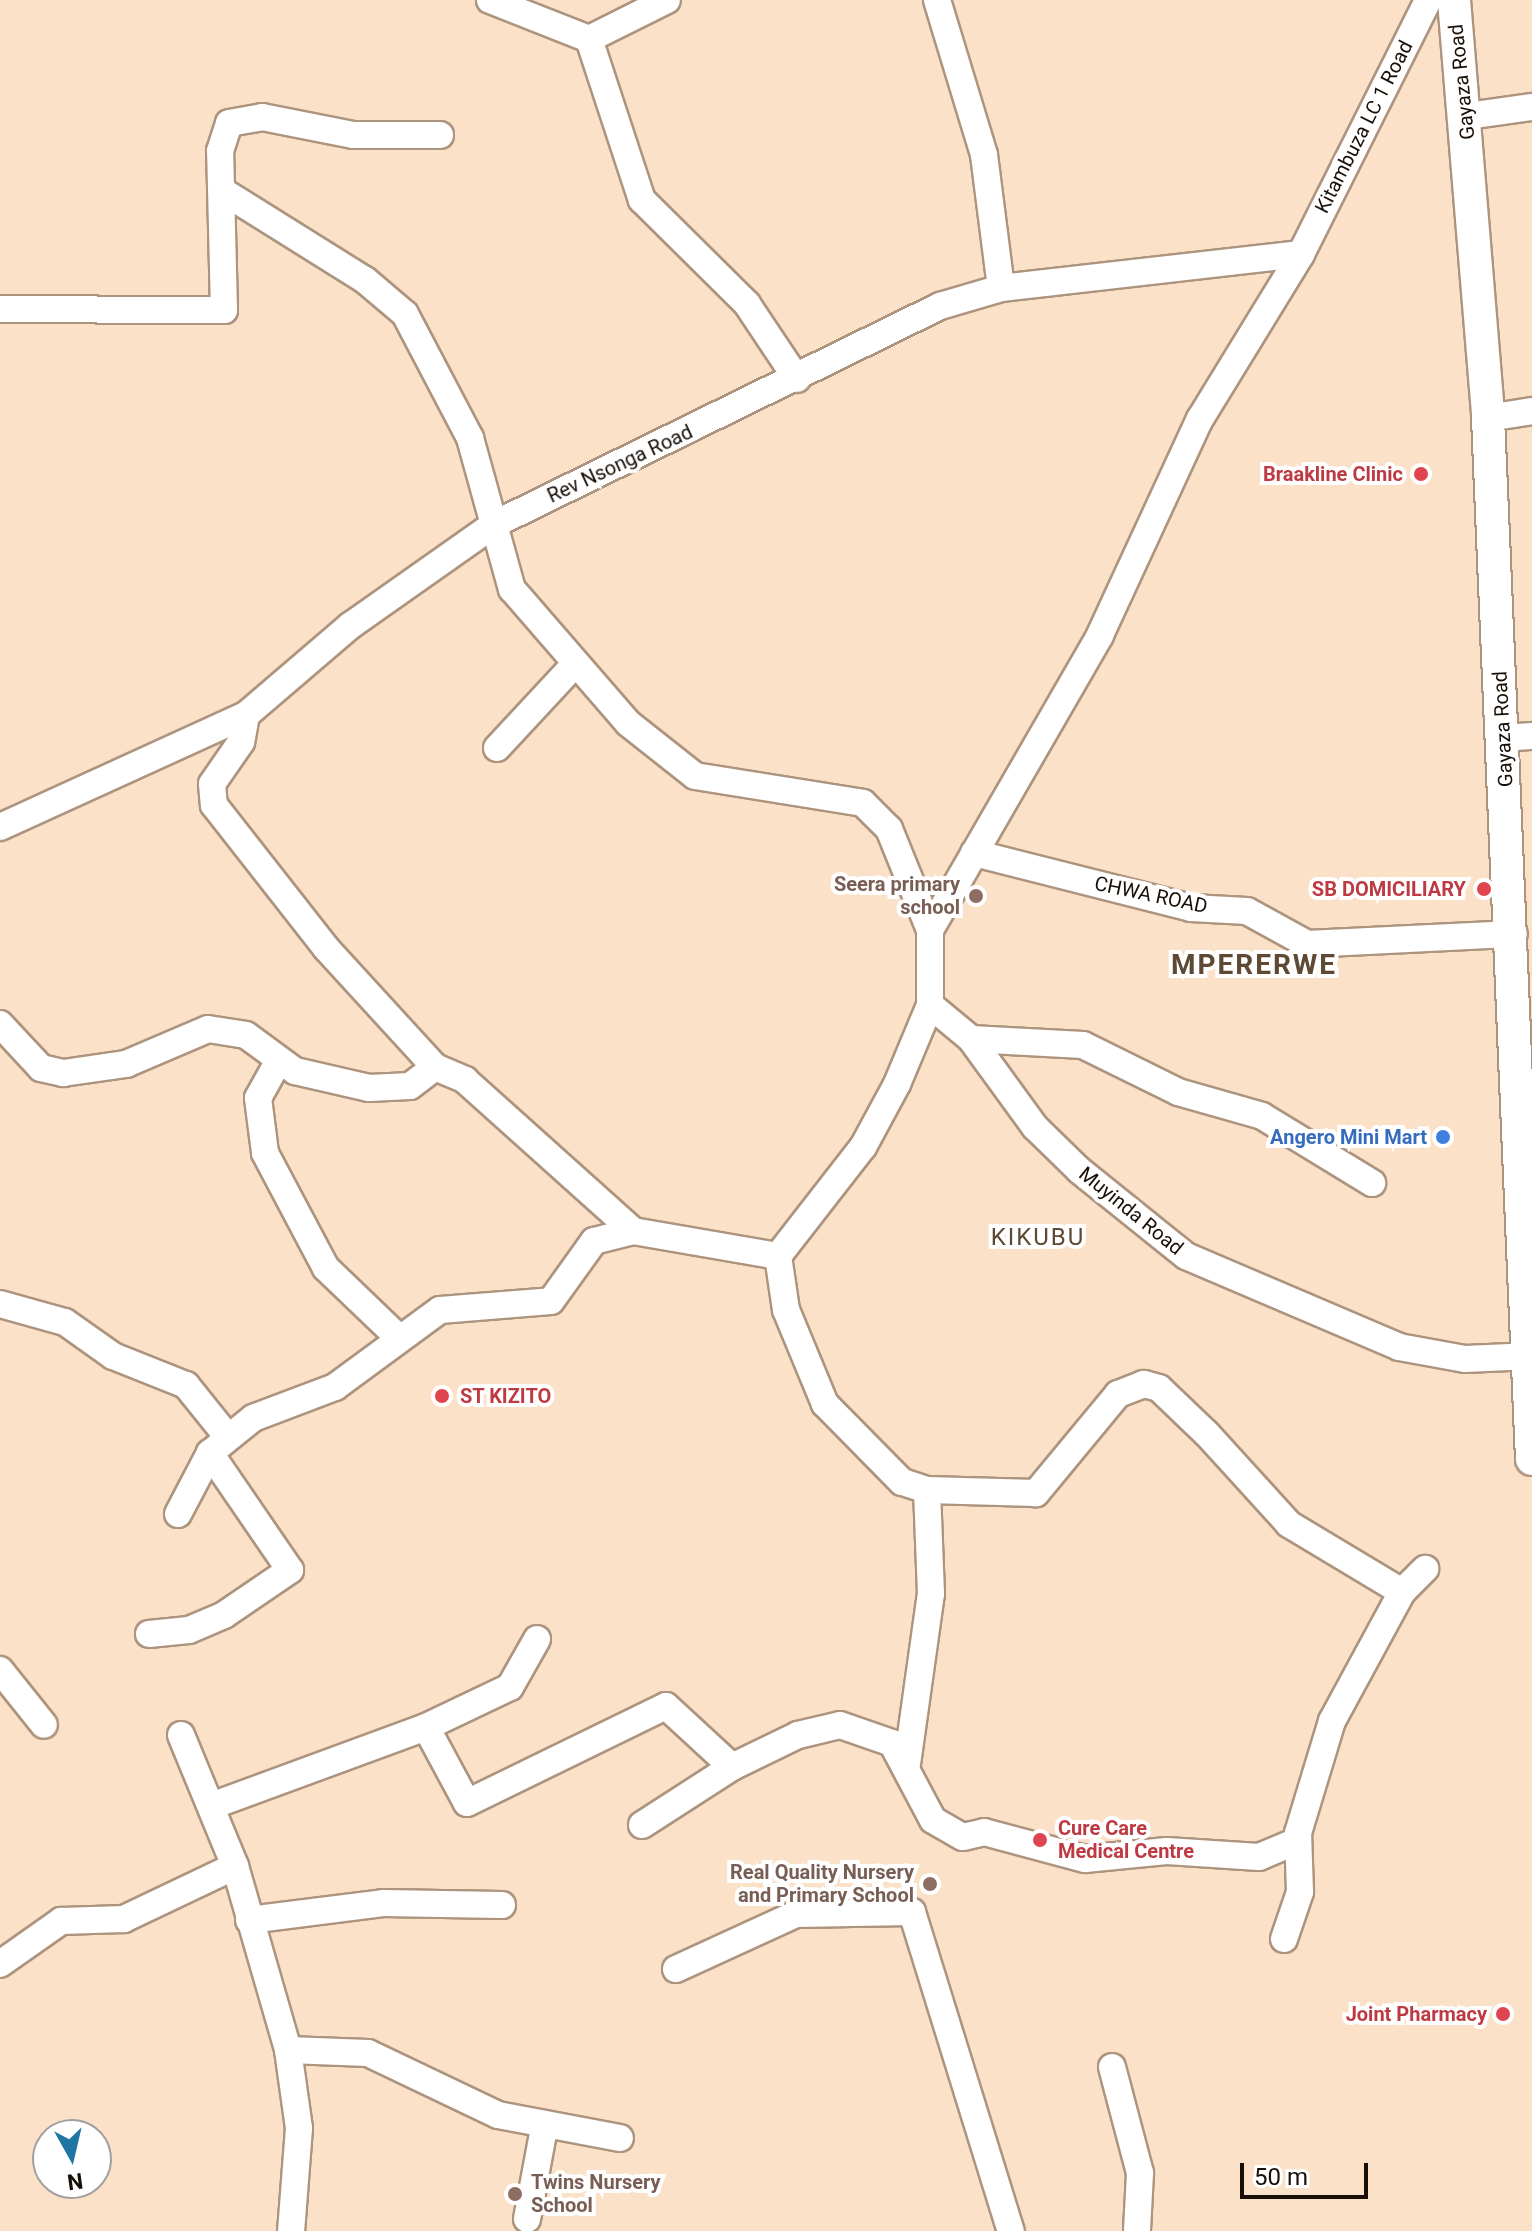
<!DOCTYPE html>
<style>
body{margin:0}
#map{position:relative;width:1532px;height:2231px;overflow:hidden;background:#fce1c9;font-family:Roboto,sans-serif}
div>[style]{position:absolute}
.roads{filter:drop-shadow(2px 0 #ad947e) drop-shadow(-2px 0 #ad947e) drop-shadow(0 2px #ad947e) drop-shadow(0 -2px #ad947e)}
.minor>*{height:26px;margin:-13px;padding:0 13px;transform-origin:13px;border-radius:13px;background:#fff}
.major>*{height:32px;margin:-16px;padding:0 16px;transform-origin:16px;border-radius:16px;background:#fff}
.dots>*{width:22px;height:22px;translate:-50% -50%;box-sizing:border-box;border:4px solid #fff;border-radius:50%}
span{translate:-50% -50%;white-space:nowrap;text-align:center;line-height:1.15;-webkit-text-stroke:8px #fff;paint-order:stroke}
.street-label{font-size:20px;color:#180f07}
.health-label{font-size:20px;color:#be3a42;font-weight:700}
.right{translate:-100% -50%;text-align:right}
.left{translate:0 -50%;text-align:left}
.education-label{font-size:20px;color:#785e54;font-weight:700}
.shop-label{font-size:20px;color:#366cbe;font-weight:700}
.quarter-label{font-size:24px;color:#5e4934;letter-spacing:2px}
.district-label{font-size:28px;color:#5e4934;font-weight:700;letter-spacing:2px}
.north{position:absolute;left:32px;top:2119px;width:80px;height:80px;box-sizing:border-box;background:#fff;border:2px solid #a39f9c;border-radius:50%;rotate:172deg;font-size:22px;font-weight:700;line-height:32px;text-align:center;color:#180f07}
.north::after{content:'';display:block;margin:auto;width:28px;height:36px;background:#2075a5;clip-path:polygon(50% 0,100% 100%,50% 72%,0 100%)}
.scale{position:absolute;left:1240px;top:2163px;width:128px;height:36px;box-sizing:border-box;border:4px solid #180f07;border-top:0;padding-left:10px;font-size:24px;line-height:28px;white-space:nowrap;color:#180f07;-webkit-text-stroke:6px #fff;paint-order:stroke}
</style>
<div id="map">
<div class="roads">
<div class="minor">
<div style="left:490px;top:0;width:106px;rotate:21.5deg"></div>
<div style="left:589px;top:39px;width:87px;rotate:-26.6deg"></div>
<div style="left:937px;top:0;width:162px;rotate:73.1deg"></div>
<div style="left:984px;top:155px;width:134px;rotate:82.7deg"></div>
<div style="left:589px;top:39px;width:169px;rotate:71.8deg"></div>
<div style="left:642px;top:200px;width:148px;rotate:44.7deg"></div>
<div style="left:747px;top:304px;width:90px;rotate:56.3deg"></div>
<div style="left:1467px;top:116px;width:66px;rotate:-7.9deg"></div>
<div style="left:224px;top:192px;width:166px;rotate:32deg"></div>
<div style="left:365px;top:280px;width:52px;rotate:40.4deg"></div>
<div style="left:405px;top:314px;width:140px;rotate:62.3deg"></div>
<div style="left:470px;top:438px;width:157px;rotate:74.5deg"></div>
<div style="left:512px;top:589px;width:177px;rotate:49.1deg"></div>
<div style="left:628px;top:723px;width:85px;rotate:38.3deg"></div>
<div style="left:695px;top:776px;width:170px;rotate:9.1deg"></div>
<div style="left:863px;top:803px;width:37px;rotate:45deg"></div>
<div style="left:889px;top:829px;width:109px;rotate:67.9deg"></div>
<div style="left:0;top:309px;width:224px;rotate:0.3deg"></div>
<div style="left:224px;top:310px;width:159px;rotate:-91.4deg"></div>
<div style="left:220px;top:151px;width:29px;rotate:-72deg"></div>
<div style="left:229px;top:123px;width:34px;rotate:-10deg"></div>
<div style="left:262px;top:117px;width:93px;rotate:11.2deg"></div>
<div style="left:353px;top:135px;width:87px"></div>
<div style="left:1488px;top:418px;width:45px;rotate:-9deg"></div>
<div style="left:246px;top:715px;width:27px;rotate:100deg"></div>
<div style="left:241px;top:742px;width:51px;rotate:124.6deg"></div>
<div style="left:212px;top:784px;width:21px;rotate:85deg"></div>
<div style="left:214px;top:805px;width:182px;rotate:51.9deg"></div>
<div style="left:326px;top:948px;width:161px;rotate:47.5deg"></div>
<div style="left:435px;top:1067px;width:33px;rotate:23deg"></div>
<div style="left:465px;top:1080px;width:226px;rotate:41.9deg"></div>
<div style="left:1503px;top:738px;width:29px;rotate:-4deg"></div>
<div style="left:497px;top:748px;width:115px;rotate:-47.1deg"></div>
<div style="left:0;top:827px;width:270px;rotate:-24.5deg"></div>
<div style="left:246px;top:715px;width:137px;rotate:-40.6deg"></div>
<div style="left:350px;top:626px;width:175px;rotate:-35.2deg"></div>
<div style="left:493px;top:525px;width:498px;rotate:-26.1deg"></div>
<div style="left:940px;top:306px;width:64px;rotate:-16.4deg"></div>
<div style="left:1001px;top:288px;width:302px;rotate:-6.5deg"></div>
<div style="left:974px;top:853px;width:224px;rotate:14.2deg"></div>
<div style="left:1191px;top:908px;width:56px;rotate:3.1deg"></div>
<div style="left:1247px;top:911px;width:68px;rotate:28.8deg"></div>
<div style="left:1307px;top:944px;width:207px;rotate:-2.8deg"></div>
<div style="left:930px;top:1005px;width:53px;rotate:39.7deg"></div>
<div style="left:971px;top:1039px;width:109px;rotate:54deg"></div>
<div style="left:1035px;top:1127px;width:62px;rotate:44.3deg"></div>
<div style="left:1079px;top:1170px;width:137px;rotate:38.8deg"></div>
<div style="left:1186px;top:1256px;width:232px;rotate:23.1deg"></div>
<div style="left:1399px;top:1347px;width:67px;rotate:10.3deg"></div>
<div style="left:1465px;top:1359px;width:67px;rotate:-2.6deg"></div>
<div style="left:0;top:1024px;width:60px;rotate:47deg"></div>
<div style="left:41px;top:1068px;width:23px;rotate:13deg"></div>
<div style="left:63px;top:1073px;width:64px;rotate:-8.1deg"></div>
<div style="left:126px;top:1064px;width:89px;rotate:-23.1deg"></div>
<div style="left:208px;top:1029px;width:38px;rotate:9deg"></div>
<div style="left:246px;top:1035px;width:61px;rotate:36.3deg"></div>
<div style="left:295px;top:1071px;width:76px;rotate:12.9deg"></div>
<div style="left:369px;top:1088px;width:41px;rotate:-2.8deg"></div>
<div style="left:410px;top:1086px;width:31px;rotate:-37deg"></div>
<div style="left:971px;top:1039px;width:112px;rotate:3.1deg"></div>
<div style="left:1083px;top:1045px;width:106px;rotate:26.3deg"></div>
<div style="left:1178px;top:1092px;width:87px;rotate:15.9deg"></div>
<div style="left:1262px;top:1116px;width:129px;rotate:31.3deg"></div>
<div style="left:278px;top:1062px;width:41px;rotate:119.1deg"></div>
<div style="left:258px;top:1098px;width:55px;rotate:82.7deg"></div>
<div style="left:265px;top:1153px;width:130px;rotate:62.1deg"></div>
<div style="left:326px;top:1268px;width:98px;rotate:43.8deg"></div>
<div style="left:0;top:1304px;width:67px;rotate:15.5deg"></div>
<div style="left:65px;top:1322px;width:59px;rotate:35.3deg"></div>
<div style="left:113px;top:1356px;width:79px;rotate:21.7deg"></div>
<div style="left:186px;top:1385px;width:65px;rotate:51.2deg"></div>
<div style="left:178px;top:1514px;width:69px;rotate:-62.3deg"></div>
<div style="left:210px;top:1453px;width:55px;rotate:-39.1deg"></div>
<div style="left:253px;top:1418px;width:88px;rotate:-20.7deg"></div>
<div style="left:335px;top:1387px;width:130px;rotate:-36.3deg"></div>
<div style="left:440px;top:1310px;width:111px;rotate:-4.6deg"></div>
<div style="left:551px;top:1301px;width:74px;rotate:-54.4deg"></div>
<div style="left:594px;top:1241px;width:40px;rotate:-14.4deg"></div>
<div style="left:633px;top:1231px;width:147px;rotate:9.8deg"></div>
<div style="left:1402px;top:1592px;width:132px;rotate:-149deg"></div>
<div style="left:1289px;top:1524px;width:122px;rotate:-132.3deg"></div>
<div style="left:1207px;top:1434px;width:66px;rotate:-136.2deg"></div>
<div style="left:1159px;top:1388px;width:16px;rotate:-165deg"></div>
<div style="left:1144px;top:1384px;width:28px;rotate:159deg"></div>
<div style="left:1118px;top:1394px;width:129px;rotate:129.6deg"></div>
<div style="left:1036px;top:1493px;width:109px;rotate:-178.4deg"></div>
<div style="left:927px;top:1490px;width:26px;rotate:-162deg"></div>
<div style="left:902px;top:1482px;width:110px;rotate:-134.6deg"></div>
<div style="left:825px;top:1404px;width:102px;rotate:-112.5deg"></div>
<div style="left:786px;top:1310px;width:55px;rotate:-98.4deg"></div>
<div style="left:778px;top:1256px;width:138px;rotate:-52.1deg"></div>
<div style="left:863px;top:1147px;width:72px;rotate:-61.6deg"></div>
<div style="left:897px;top:1084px;width:86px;rotate:-67.3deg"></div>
<div style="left:930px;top:1005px;width:75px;rotate:-90deg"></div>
<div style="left:930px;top:930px;width:340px;rotate:-60deg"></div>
<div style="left:1100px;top:635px;width:238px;rotate:-65.2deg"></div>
<div style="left:1200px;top:419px;width:193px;rotate:-58.5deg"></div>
<div style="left:1301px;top:254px;width:284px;rotate:-63.4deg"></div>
<div style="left:149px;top:1634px;width:40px;rotate:-5.7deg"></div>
<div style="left:189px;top:1630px;width:38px;rotate:-23deg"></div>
<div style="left:224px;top:1615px;width:80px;rotate:-34.3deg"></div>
<div style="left:290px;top:1570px;width:142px;rotate:-124.4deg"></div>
<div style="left:0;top:1670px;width:70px;rotate:51.3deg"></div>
<div style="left:426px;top:1727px;width:86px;rotate:61.7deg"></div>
<div style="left:467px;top:1803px;width:221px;rotate:-26deg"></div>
<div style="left:666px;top:1706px;width:90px;rotate:42.7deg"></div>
<div style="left:181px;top:1735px;width:142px;rotate:67.6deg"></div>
<div style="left:235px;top:1866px;width:191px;rotate:73.9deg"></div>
<div style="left:288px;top:2050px;width:79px;rotate:82deg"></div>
<div style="left:299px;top:2128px;width:103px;rotate:94.4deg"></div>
<div style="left:907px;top:1764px;width:172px;rotate:-82deg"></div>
<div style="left:931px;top:1594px;width:104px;rotate:-92.2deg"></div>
<div style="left:214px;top:1805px;width:226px;rotate:-20.2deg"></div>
<div style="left:426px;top:1727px;width:93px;rotate:-25.5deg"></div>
<div style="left:510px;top:1687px;width:55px;rotate:-60.6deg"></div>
<div style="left:642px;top:1825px;width:107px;rotate:-32.8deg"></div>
<div style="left:732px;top:1767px;width:73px;rotate:-25.9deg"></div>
<div style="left:798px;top:1735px;width:43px;rotate:-13.4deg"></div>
<div style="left:840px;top:1725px;width:55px;rotate:19.1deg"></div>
<div style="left:892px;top:1743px;width:87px;rotate:62deg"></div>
<div style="left:933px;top:1820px;width:34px;rotate:30deg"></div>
<div style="left:963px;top:1837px;width:22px;rotate:-13deg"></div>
<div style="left:984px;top:1832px;width:105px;rotate:15deg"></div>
<div style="left:1085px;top:1859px;width:82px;rotate:-5.6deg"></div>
<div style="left:1167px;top:1851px;width:92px;rotate:3.7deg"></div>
<div style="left:1259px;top:1857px;width:41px;rotate:-22.8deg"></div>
<div style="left:249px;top:1920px;width:135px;rotate:-7.2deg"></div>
<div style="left:383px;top:1903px;width:119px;rotate:1deg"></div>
<div style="left:1284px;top:1939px;width:50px;rotate:-71.2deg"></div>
<div style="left:1300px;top:1892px;width:59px;rotate:-91.9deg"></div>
<div style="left:1298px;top:1833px;width:117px;rotate:-73.1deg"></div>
<div style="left:1332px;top:1721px;width:147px;rotate:-61.5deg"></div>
<div style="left:1402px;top:1592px;width:33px;rotate:-45deg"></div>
<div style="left:0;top:1964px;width:75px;rotate:-35.2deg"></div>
<div style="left:61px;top:1921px;width:63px;rotate:-1.8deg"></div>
<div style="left:124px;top:1919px;width:123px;rotate:-25.5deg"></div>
<div style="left:676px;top:1969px;width:132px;rotate:-24.6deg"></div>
<div style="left:796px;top:1914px;width:116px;rotate:-1deg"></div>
<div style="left:912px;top:1912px;width:334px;rotate:72.8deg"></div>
<div style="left:288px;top:2050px;width:80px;rotate:2.1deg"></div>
<div style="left:368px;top:2053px;width:144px;rotate:25.5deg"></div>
<div style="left:498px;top:2115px;width:124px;rotate:10.7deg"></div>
<div style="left:1112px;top:2067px;width:110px;rotate:75.2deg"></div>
<div style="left:1140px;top:2173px;width:58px;rotate:93deg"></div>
<div style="left:527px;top:2219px;width:93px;rotate:-79.4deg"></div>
</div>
<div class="major">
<div style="left:1454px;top:0;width:419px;rotate:85.3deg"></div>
<div style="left:1488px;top:418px;width:1042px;rotate:87.58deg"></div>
</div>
</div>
<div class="dots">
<div style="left:1421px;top:474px;background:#e0444e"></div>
<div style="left:1484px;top:889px;background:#e0444e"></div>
<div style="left:976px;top:896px;background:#8d6e63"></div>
<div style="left:1443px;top:1137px;background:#3f7fe0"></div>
<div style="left:442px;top:1396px;background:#e0444e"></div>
<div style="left:1040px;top:1840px;background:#e0444e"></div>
<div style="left:930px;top:1884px;background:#8d6e63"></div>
<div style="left:1503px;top:2014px;background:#e0444e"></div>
<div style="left:515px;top:2194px;background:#8d6e63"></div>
</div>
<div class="street-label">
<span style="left:1462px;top:82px;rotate:-96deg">Gayaza Road</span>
<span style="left:1364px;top:127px;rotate:-63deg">Kitambuza LC 1 Road</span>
<span style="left:620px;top:464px;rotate:-25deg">Rev Nsonga Road</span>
<span style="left:1503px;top:729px;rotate:-93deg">Gayaza Road</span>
<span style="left:1151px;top:895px;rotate:12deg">CHWA ROAD</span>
<span style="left:1131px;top:1211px;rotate:39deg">Muyinda Road</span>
</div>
<div class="health-label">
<span class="right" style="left:1403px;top:474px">Braakline Clinic</span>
<span class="right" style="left:1466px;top:889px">SB DOMICILIARY</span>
<span class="left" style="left:460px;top:1396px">ST KIZITO</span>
<span class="left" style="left:1058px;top:1840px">Cure Care<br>Medical Centre</span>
<span class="right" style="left:1487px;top:2014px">Joint Pharmacy</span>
</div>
<div class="education-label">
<span class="right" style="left:960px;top:896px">Seera primary<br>school</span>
<span class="right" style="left:914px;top:1884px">Real Quality Nursery<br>and Primary School</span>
<span class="left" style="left:531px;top:2194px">Twins Nursery<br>School</span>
</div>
<div class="shop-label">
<span class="right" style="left:1427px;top:1137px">Angero Mini Mart</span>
</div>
<div class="quarter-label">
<span style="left:1038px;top:1238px">KIKUBU</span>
</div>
<div class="district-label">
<span style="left:1254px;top:965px">MPERERWE</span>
</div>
<div class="north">N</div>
<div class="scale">50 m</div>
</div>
